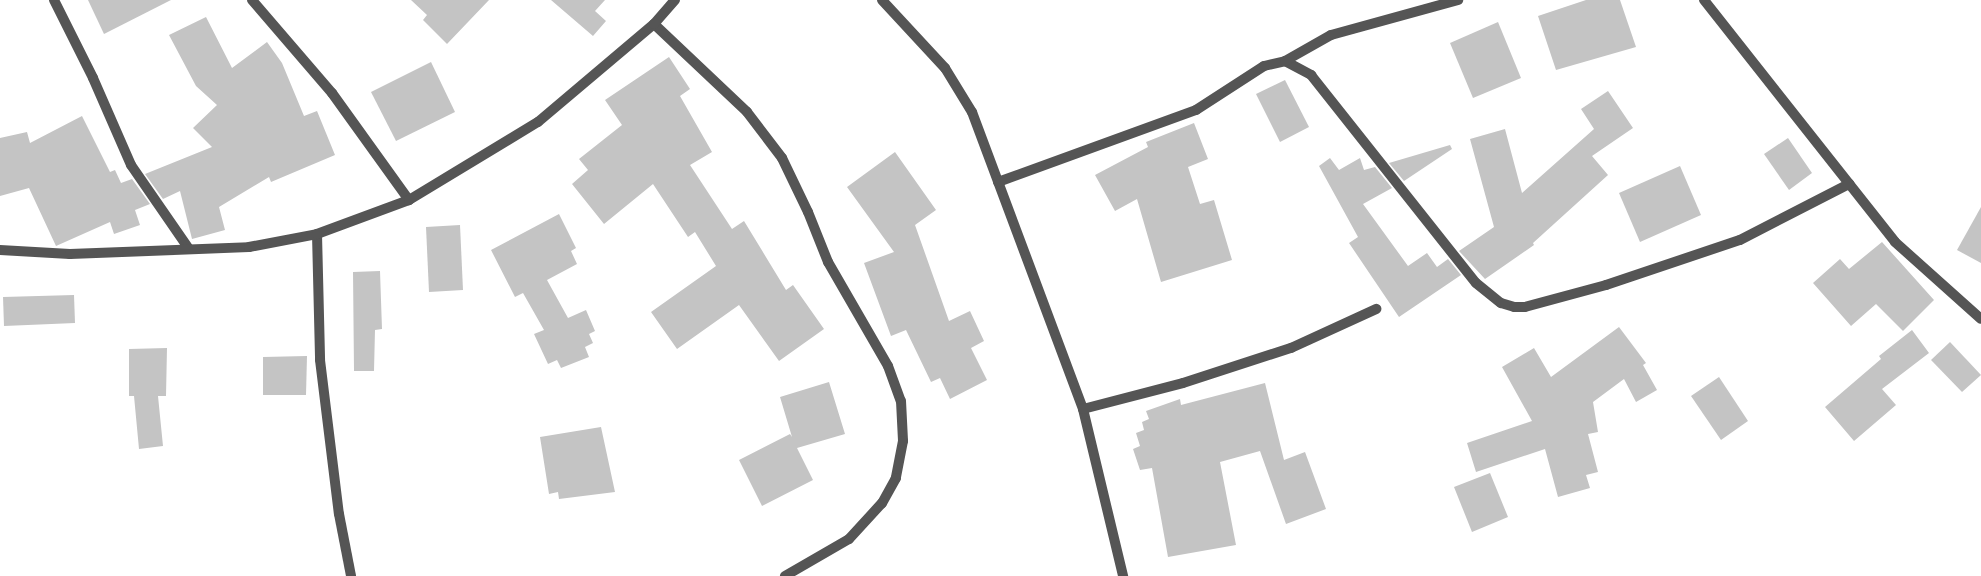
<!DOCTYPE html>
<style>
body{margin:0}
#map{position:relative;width:1981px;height:576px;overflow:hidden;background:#fff;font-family:Roboto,sans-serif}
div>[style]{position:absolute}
.building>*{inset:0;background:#c4c4c4}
.minor>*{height:10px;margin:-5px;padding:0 5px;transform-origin:5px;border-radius:5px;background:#555}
span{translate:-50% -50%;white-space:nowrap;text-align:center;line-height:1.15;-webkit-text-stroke:4px #fff;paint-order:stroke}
</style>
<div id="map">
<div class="building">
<div style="clip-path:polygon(88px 0,171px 0,104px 34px)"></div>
<div style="clip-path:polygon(411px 0,489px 0,447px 44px,423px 20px,427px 15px)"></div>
<div style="clip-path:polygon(551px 0,605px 0,595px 11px,606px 21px,593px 36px)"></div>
<div style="clip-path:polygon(1586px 0,1620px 0,1636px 47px,1556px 70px,1538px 16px)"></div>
<div style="clip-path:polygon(206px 17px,232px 68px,267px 42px,282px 63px,304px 116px,317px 111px,335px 155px,271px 182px,269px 177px,219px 207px,225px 230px,192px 239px,180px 191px,163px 199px,145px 174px,212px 147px,193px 128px,217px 105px,196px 86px,169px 35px)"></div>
<div style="clip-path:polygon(1498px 22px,1521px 78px,1473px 98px,1450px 43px)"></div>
<div style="clip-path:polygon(669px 57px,690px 89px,680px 96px,712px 152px,690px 165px,732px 229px,744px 221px,786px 290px,793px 285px,824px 329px,779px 361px,739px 305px,677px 349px,651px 312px,716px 266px,695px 232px,688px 237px,653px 184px,604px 224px,572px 184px,588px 170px,579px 159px,622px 125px,605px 100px)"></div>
<div style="clip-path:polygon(431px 62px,455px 112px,396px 141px,371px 92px)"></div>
<div style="clip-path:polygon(1285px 80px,1309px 127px,1280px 142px,1256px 94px)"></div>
<div style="clip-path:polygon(1608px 91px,1633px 128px,1592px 156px,1608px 175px,1533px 243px,1534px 245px,1485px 279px,1459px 251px,1494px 227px,1470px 139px,1505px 129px,1522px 193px,1594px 129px,1581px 109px)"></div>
<div style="clip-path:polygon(82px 116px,110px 172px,115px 170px,121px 183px,132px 179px,150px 204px,135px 210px,140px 225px,114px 234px,110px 222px,56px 246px,29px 188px,0 196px,0 138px,27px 132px,30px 143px)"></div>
<div style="clip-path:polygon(1194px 123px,1208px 159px,1188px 167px,1200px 204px,1214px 200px,1232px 260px,1161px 282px,1137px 199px,1115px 211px,1095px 175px,1148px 147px,1146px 142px)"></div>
<div style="clip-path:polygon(1788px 138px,1812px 173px,1789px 190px,1764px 154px)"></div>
<div style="clip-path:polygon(1450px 145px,1452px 149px,1404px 181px,1389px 163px)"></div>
<div style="clip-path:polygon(895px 152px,936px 210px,915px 225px,949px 321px,970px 311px,984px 341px,971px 348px,987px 380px,950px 399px,940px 378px,931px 382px,906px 330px,891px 336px,864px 263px,894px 252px,847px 187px)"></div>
<div style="clip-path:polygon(1330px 158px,1339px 170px,1360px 158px,1364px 170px,1375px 167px,1392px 188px,1363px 204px,1408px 266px,1427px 253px,1437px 267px,1448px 259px,1461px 275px,1399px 317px,1349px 243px,1358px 237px,1319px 166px)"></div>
<div style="clip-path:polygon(1680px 166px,1701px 215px,1640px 242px,1619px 193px)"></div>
<div style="clip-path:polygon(1981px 207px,1981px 263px,1957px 250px)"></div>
<div style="clip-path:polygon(559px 214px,576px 248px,571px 251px,577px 264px,547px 280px,568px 318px,586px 310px,595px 331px,589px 334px,593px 343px,585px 347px,589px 357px,561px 368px,557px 360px,548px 364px,534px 334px,544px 330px,523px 293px,515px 297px,491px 250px)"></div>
<div style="clip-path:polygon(460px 225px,463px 290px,429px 292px,426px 227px)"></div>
<div style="clip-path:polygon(1882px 242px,1934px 300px,1903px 331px,1876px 304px,1851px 326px,1813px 283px,1840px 259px,1849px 269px)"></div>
<div style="clip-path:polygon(380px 271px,382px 329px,375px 330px,374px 371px,354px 371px,353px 272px)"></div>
<div style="clip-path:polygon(74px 295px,75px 323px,4px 326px,3px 297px)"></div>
<div style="clip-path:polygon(1619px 327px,1646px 363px,1643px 365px,1657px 390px,1636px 402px,1624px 379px,1593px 402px,1598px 432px,1588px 434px,1598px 472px,1586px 475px,1590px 488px,1558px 497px,1545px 449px,1476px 472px,1467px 443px,1532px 421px,1502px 367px,1534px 348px,1551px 377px)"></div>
<div style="clip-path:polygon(1912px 330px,1929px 353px,1882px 389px,1896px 405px,1854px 441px,1825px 407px,1881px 359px,1879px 356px)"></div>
<div style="clip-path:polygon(1950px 342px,1981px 375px,1962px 392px,1931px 360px)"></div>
<div style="clip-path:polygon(167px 348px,166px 396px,158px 396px,163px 446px,139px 449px,134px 396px,129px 396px,129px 349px)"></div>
<div style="clip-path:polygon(307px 356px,306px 395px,263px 395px,263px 357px)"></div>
<div style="clip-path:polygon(1719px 377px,1748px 421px,1721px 440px,1691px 396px)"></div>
<div style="clip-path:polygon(829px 382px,845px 434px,797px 448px,813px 480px,762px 506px,739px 460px,790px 434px,792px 437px,780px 397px)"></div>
<div style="clip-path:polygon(1265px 383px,1284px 460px,1305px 452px,1326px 509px,1286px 524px,1260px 451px,1220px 462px,1236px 545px,1168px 557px,1152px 468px,1140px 470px,1133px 449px,1140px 446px,1136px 433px,1144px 430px,1142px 422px,1149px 419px,1146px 411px,1180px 399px,1181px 405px)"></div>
<div style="clip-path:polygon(601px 427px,615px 492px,559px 499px,558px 492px,549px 494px,540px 437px)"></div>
<div style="clip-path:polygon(1490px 473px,1508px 517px,1472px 532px,1454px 487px)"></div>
</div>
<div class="minor">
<div style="left:54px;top:0;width:87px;rotate:63.4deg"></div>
<div style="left:93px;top:78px;width:95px;rotate:66.4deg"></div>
<div style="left:131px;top:165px;width:102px;rotate:55.4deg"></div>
<div style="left:252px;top:0;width:123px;rotate:49.3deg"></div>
<div style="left:332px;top:93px;width:132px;rotate:54.3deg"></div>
<div style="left:882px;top:0;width:93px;rotate:47.2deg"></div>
<div style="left:945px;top:68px;width:52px;rotate:58.5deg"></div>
<div style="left:972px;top:112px;width:317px;rotate:69.5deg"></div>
<div style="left:1083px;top:409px;width:172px;rotate:76.5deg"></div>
<div style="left:1704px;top:0;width:308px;rotate:51.7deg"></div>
<div style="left:1895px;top:242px;width:115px;rotate:41.8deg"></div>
<div style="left:654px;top:24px;width:128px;rotate:43.4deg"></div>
<div style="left:747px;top:112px;width:58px;rotate:52.7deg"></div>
<div style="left:782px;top:158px;width:60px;rotate:64.3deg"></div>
<div style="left:808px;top:212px;width:54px;rotate:68.2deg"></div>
<div style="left:828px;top:262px;width:120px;rotate:60deg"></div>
<div style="left:888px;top:366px;width:37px;rotate:70deg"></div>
<div style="left:901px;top:401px;width:40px;rotate:87.1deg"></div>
<div style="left:903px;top:441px;width:38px;rotate:101deg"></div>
<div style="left:896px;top:478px;width:29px;rotate:119deg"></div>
<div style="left:882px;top:503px;width:49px;rotate:132.5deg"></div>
<div style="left:849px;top:539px;width:74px;rotate:150deg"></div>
<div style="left:1285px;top:61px;width:30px;rotate:28deg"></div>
<div style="left:1311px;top:75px;width:265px;rotate:51.6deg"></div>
<div style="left:1476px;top:283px;width:32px;rotate:39deg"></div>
<div style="left:1501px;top:303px;width:14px;rotate:17deg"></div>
<div style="left:1514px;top:307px;width:11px"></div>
<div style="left:1525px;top:307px;width:84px;rotate:-15.2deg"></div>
<div style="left:1606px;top:285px;width:141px;rotate:-18.6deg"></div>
<div style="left:1740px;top:240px;width:123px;rotate:-27.2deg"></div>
<div style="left:998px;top:182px;width:211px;rotate:-20deg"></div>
<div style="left:1196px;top:110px;width:81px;rotate:-32.9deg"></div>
<div style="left:1264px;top:66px;width:22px;rotate:-13deg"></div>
<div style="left:1285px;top:61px;width:53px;rotate:-29.5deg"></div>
<div style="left:1331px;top:35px;width:132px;rotate:-15.4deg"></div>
<div style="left:317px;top:234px;width:126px;rotate:88.6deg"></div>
<div style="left:320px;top:360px;width:155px;rotate:83deg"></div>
<div style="left:339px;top:514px;width:63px;rotate:79deg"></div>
<div style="left:0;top:250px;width:70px;rotate:3.3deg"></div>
<div style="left:70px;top:254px;width:179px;rotate:-2.2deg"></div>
<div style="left:249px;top:247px;width:69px;rotate:-10.8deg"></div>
<div style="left:317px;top:234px;width:98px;rotate:-20.3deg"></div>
<div style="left:409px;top:200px;width:151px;rotate:-31.2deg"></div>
<div style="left:538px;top:122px;width:152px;rotate:-40.2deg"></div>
<div style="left:654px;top:24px;width:32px;rotate:-49deg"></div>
<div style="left:1083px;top:409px;width:103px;rotate:-14.6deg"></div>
<div style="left:1183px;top:383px;width:114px;rotate:-18deg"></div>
<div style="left:1291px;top:348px;width:94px;rotate:-24.6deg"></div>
</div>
</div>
